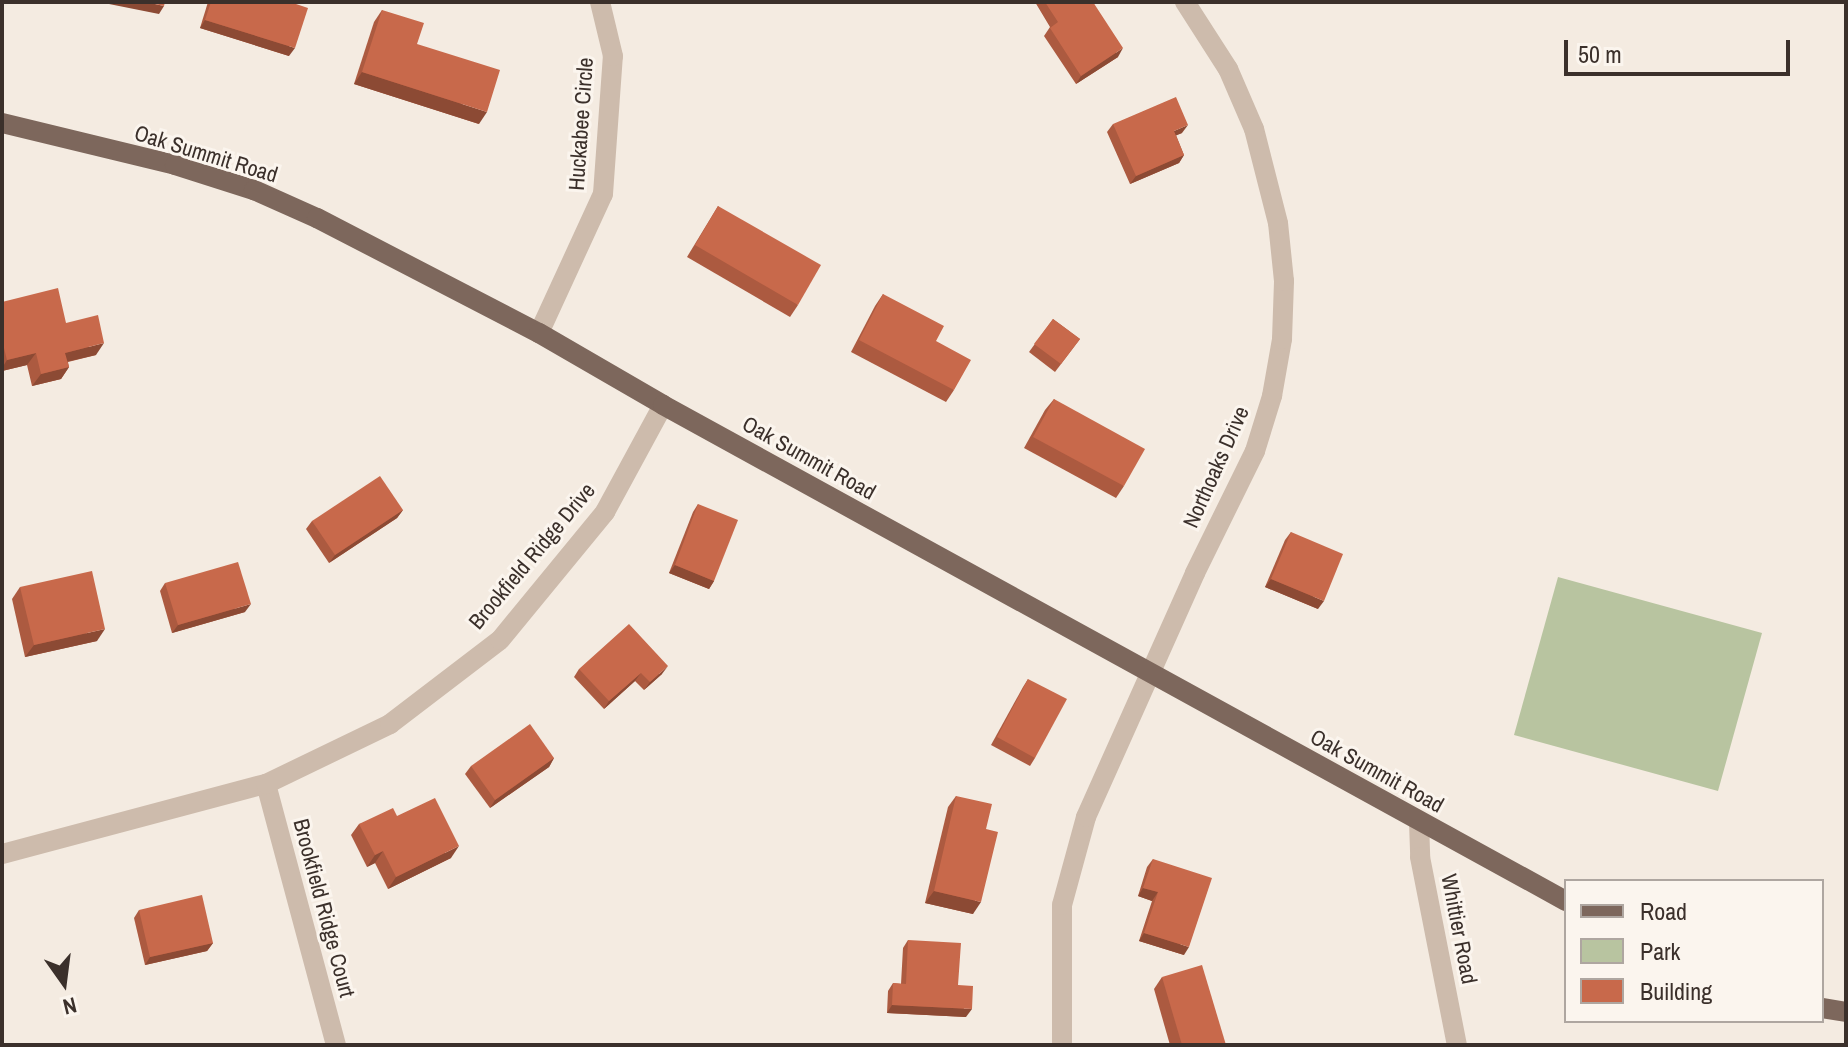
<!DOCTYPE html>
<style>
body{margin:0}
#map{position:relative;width:1848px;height:1047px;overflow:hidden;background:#f4ebe1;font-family:"Archivo Narrow",sans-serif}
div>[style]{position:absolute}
.green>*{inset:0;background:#b8c4a0}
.minor>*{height:20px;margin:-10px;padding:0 10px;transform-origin:10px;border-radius:10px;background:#cdbbac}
.major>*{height:20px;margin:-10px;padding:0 10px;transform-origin:10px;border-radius:10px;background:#7d675c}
.wall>*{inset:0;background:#ac5a40}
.shaded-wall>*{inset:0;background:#8c4a34}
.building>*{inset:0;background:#c8694b}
span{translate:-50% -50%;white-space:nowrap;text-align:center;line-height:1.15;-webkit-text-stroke:6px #fbf5ee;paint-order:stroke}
.street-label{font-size:22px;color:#3b302b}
.frame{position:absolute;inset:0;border:4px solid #3b302b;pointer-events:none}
.legend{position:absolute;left:1564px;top:879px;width:260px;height:144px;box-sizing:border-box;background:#fbf5ee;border:2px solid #aea6a0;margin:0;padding:10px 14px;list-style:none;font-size:24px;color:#3b302b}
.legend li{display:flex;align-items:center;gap:16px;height:40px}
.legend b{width:40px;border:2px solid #aea6a0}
.north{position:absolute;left:24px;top:943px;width:80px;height:80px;-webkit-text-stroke:6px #fbf5ee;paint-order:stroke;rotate:166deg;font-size:22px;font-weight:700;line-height:32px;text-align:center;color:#3b302b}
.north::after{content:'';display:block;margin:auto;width:28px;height:36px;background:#3b302b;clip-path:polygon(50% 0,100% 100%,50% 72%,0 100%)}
.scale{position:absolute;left:1564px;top:40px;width:226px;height:36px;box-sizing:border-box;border:4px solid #3b302b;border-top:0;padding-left:10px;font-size:24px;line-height:28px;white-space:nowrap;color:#3b302b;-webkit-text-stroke:6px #fbf5ee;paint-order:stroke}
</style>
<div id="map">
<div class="green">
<div style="clip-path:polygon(1558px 577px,1762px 633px,1718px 791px,1514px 735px)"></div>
</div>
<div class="minor">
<div style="left:539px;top:333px;width:153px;rotate:-65.3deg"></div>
<div style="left:603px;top:194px;width:138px;rotate:-85.9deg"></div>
<div style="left:613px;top:56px;width:56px;rotate:-103.5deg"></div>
<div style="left:266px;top:784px;width:270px;rotate:75deg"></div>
<div style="left:1419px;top:822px;width:35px;rotate:88deg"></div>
<div style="left:1420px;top:857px;width:192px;rotate:78.9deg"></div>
<div style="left:2px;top:854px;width:273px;rotate:-14.9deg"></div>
<div style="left:266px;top:784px;width:138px;rotate:-25.8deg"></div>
<div style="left:390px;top:724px;width:138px;rotate:-37.4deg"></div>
<div style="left:500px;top:640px;width:166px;rotate:-50.6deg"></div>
<div style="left:605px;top:512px;width:122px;rotate:-61.5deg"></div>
<div style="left:1062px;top:1045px;width:140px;rotate:-90deg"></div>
<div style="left:1062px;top:905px;width:91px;rotate:-74.7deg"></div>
<div style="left:1086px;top:817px;width:267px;rotate:-65.9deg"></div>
<div style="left:1195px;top:573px;width:136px;rotate:-63.8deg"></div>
<div style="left:1255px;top:451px;width:58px;rotate:-72.8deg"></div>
<div style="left:1272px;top:396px;width:58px;rotate:-80deg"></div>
<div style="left:1282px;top:339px;width:58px;rotate:-88deg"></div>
<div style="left:1284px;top:281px;width:58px;rotate:-95.9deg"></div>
<div style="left:1278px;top:223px;width:97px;rotate:-104.3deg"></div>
<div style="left:1254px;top:129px;width:65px;rotate:-113.4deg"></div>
<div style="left:1228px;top:69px;width:80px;rotate:-122.7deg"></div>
</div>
<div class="major">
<div style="left:2px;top:123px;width:178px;rotate:13.6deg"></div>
<div style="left:175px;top:165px;width:83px;rotate:17.6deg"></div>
<div style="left:254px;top:190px;width:69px;rotate:24deg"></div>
<div style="left:317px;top:218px;width:250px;rotate:27.4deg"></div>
<div style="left:539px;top:333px;width:143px;rotate:30.1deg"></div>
<div style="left:663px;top:405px;width:1030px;rotate:28.78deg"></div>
<div style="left:1822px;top:1008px;width:24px;rotate:9deg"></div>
</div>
<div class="wall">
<div style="clip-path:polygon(208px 2px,290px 2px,289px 56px,200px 28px)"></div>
<div style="clip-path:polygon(1035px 2px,1093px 2px,1118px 57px,1076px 84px,1044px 36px,1050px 27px)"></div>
<div style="clip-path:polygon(382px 10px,479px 124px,354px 84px,374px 22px)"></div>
<div style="clip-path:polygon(1113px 124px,1182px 133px,1176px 135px,1184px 155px,1179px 163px,1130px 184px,1107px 132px)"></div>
<div style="clip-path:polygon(718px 206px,798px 305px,790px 317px,687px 257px)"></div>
<div style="clip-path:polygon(883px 294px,954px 390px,946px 402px,851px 352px,875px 306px)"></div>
<div style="clip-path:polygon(2px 302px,66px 323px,96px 355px,68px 362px,69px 367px,61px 379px,32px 386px,27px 365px,2px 371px)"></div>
<div style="clip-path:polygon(1053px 319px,1080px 339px,1055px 372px,1029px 352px)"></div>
<div style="clip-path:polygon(1054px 399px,1124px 486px,1116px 498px,1024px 448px,1045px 410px)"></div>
<div style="clip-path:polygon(698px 504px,714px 581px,709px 589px,669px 573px,693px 512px)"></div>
<div style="clip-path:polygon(403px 510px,397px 518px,329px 563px,306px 529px,312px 521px)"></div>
<div style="clip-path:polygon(1291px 532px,1318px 609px,1265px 587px,1285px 540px)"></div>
<div style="clip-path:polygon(165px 583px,245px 612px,172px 633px,160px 591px)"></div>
<div style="clip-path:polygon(20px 587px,97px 641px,25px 657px,12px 599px)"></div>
<div style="clip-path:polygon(579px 669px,662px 674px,644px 690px,635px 681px,604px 709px,574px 677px)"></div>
<div style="clip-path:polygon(1028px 679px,1035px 758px,1030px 766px,991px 745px,1023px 687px)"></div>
<div style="clip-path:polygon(554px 758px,549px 767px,490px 808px,465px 774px,471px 766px)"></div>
<div style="clip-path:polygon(956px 796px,986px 829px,973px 914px,925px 903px,948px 807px)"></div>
<div style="clip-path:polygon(397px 816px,451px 858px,388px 889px,375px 863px,367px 867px,351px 835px,359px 824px)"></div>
<div style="clip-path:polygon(1153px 859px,1184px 955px,1139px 941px,1152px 901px,1138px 896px,1147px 867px)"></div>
<div style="clip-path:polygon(139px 910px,213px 943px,207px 951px,145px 965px,134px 918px)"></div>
<div style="clip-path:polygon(908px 940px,958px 985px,966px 1017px,887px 1013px,888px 991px,893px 983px,901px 984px,903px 948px)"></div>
<div style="clip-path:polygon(1162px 977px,1226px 1045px,1170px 1045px,1154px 989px)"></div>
</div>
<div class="shaded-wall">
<div style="clip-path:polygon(99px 2px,146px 2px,164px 6px,159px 14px)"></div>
<div style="clip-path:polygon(205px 20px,295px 48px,289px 56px,200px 28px)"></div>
<div style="clip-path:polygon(1123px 48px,1118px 57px,1076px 84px,1081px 76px)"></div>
<div style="clip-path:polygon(362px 72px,487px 112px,479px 124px,354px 84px)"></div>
<div style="clip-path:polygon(1188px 125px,1182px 133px,1168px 139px,1174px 131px)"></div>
<div style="clip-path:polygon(1184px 155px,1179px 163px,1130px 184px,1136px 176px)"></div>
<div style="clip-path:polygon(104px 343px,96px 355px,57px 364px,65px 353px)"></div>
<div style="clip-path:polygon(36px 353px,27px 365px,2px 371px,2px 368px,7px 360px)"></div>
<div style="clip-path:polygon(69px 367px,61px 379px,32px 386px,41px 374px)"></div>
<div style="clip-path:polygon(403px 510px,397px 518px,329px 563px,335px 555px)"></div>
<div style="clip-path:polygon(675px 565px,714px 581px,709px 589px,669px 573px)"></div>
<div style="clip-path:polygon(1271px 579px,1324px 601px,1318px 609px,1265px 587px)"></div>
<div style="clip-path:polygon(251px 604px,245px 612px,172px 633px,178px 625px)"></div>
<div style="clip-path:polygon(105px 629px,97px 641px,25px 657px,34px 645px)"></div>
<div style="clip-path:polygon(668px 666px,662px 674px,644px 690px,650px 682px)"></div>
<div style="clip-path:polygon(641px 673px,635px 681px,604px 709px,609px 701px)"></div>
<div style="clip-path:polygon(554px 758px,549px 767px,490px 808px,495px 800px)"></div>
<div style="clip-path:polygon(459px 846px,451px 858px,388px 889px,396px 877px)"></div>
<div style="clip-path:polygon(383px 851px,375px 863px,367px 867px,375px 855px)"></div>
<div style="clip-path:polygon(1143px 888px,1158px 892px,1152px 901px,1138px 896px)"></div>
<div style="clip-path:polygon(934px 891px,981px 902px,973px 914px,925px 903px)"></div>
<div style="clip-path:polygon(1144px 933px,1189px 947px,1184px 955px,1139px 941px)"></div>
<div style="clip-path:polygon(213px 943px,207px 951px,145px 965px,150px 957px)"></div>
<div style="clip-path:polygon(892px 1005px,972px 1009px,966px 1017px,887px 1013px)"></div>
</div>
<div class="building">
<div style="clip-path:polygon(146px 2px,165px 2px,164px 6px)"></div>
<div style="clip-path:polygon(211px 2px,290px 2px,308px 8px,295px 48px,205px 20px)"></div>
<div style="clip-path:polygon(1045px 2px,1093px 2px,1123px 48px,1081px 76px,1050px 28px,1058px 22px)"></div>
<div style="clip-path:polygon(382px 10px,424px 23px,417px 44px,500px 70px,487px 112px,362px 72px)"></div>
<div style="clip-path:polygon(1176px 97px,1188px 125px,1174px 131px,1184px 155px,1136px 176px,1113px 124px)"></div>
<div style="clip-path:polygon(718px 206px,821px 265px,798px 305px,695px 245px)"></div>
<div style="clip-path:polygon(58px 288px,66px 323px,98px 315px,104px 343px,65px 353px,69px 367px,41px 374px,36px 353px,7px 360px,2px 340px,2px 302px)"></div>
<div style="clip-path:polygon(883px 294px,944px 326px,936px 341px,971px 360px,954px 390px,859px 340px)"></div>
<div style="clip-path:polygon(1053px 319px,1080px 339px,1061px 364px,1034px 344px)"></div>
<div style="clip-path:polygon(1054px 399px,1145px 449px,1124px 486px,1033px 437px)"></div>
<div style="clip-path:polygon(380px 476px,403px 510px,335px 555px,312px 521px)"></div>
<div style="clip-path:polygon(698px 504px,738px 520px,714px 581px,675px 565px)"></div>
<div style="clip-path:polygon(1291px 532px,1343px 554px,1324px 601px,1271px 579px)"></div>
<div style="clip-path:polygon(238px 562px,251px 604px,178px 625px,165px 583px)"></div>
<div style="clip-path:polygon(92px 571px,105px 629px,34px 645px,20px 587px)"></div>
<div style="clip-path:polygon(629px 624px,668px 666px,650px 682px,641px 673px,609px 701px,579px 669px)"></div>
<div style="clip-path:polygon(1028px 679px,1067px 699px,1035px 758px,997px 737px)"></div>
<div style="clip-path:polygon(530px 724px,554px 758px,495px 800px,471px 766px)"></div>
<div style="clip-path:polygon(956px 796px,992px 804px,986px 829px,998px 832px,981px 902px,934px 891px)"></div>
<div style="clip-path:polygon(435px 798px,459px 846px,396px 877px,383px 851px,375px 855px,359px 824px,393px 808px,397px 816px)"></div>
<div style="clip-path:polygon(1153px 859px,1212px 878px,1189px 947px,1144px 933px,1158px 892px,1143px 888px)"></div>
<div style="clip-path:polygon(202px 895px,213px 943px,150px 957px,139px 910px)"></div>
<div style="clip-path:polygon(908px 940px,961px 943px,958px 985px,973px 986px,972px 1009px,892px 1005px,893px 983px,906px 984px)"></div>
<div style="clip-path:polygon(1202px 965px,1226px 1045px,1182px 1045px,1162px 977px)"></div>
</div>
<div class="street-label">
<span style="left:581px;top:124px;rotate:-86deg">Huckabee Circle</span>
<span style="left:206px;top:154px;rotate:17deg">Oak Summit Road</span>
<span style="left:809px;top:458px;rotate:29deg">Oak Summit Road</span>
<span style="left:1216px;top:467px;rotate:-66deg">Northoaks Drive</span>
<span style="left:532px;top:556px;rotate:-50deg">Brookfield Ridge Drive</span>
<span style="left:1377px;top:771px;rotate:29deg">Oak Summit Road</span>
<span style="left:324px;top:908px;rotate:75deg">Brookfield Ridge Court</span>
<span style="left:1459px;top:929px;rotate:79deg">Whittier Road</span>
</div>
<div class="frame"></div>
<ul class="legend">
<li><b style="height:10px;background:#7d675c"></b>Road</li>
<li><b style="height:22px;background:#b8c4a0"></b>Park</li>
<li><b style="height:22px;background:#c8694b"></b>Building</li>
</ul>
<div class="north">N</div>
<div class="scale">50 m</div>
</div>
